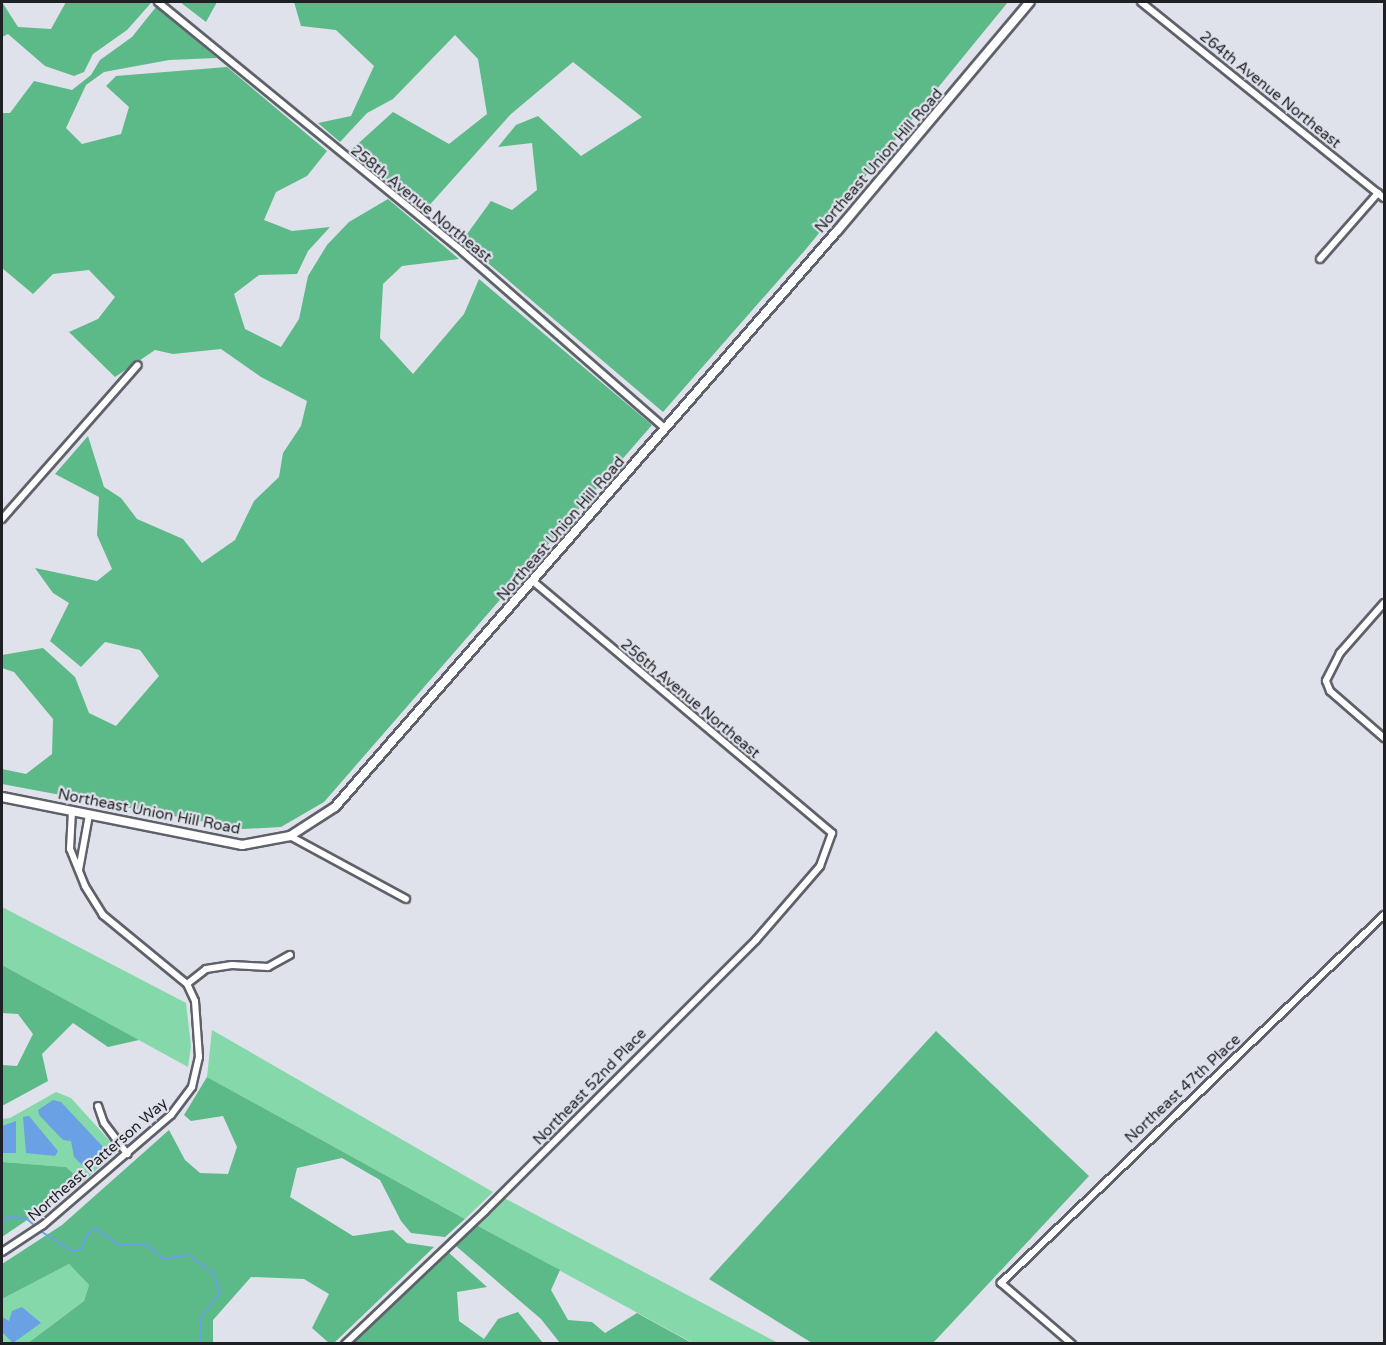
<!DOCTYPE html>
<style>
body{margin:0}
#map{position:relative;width:1386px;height:1345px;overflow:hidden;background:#dfe1eb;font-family:"Varela Round",sans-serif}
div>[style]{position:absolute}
.green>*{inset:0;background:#85d8aa}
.forest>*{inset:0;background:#5cb988}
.water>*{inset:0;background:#69a1e4}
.stream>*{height:2px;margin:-1px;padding:0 1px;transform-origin:1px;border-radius:1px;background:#69a1e4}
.roads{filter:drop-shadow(2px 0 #5f616a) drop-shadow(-2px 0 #5f616a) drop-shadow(0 2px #5f616a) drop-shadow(0 -2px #5f616a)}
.minor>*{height:6px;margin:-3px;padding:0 3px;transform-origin:3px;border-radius:3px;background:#fff}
.tertiary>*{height:8px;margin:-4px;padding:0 4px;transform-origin:4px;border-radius:4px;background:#fff}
span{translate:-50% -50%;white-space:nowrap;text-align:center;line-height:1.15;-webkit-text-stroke:4.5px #dfe1eb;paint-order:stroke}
.street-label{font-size:15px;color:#1f2023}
.frame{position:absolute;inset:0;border:3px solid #1f2023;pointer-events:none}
</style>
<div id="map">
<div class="green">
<div style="clip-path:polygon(2px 907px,186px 1003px,191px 1046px,188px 1067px,2px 965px)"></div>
<div style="clip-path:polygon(212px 1030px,493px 1192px,465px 1219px,207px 1077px)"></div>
<div style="clip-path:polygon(56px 1092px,71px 1098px,118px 1150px,83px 1182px,66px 1167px,2px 1162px,2px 1119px,10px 1118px)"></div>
<div style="clip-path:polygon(504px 1198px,778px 1343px,693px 1343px,476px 1225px)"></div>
<div style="clip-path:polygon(69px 1264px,89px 1285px,84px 1301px,28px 1343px,5px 1343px,2px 1340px,2px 1299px)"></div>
</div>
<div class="forest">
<div style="clip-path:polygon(2px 2px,18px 27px,51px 29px,66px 2px,151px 3px,127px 30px,93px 54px,84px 72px,74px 76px,45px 66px,8px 34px,2px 37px)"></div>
<div style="clip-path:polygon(180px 2px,217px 2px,206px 22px)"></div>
<div style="clip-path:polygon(294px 2px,1008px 2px,806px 249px,663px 412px,462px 241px,491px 201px,512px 210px,537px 190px,532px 143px,498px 147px,516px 125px,538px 116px,581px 156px,642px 117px,573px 62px,511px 114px,426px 209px,350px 151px,393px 112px,449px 144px,487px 114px,478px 59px,455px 35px,393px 99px,367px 113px,340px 142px,318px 123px,351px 116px,374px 66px,336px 30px,301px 26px)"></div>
<div style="clip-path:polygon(156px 7px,217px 58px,169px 60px,104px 72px,86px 85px,66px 128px,82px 144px,121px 134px,129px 107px,106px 86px,116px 76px,227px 67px,327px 151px,307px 176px,276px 192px,264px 220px,292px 231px,330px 227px,308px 251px,297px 274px,259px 275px,234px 294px,245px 329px,281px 347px,299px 319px,308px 276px,327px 245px,349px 222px,388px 199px,459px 259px,402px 266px,383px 284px,380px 338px,413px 374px,464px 314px,479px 279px,652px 425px,324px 802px,281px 827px,243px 829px,2px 784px,2px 769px,26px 774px,52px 754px,53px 719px,14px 672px,2px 668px,2px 655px,43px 648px,75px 677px,89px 713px,116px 726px,159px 676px,140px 650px,105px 642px,81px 667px,50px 641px,69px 603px,53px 593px,35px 568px,97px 581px,112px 569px,97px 535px,99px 497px,55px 474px,88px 436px,104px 487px,121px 498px,137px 519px,183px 539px,202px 563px,235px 540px,254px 501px,279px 477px,283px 453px,301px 426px,307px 401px,261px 377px,221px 349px,173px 354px,155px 350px,115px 377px,69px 332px,98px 319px,115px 297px,89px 270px,53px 274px,33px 294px,2px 268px,2px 113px,10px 113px,34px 81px,72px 90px,91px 75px,100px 60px,132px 37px)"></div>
<div style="clip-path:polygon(2px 965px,139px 1040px,108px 1047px,73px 1023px,42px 1054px,48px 1081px,2px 1106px,2px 1065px,17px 1066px,33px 1034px,18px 1014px,2px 1013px)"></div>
<div style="clip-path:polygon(936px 1031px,1089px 1176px,933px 1343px,812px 1343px,709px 1279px)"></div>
<div style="clip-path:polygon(207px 1077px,465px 1219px,445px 1237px,411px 1233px,401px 1221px,380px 1180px,342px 1158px,297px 1168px,290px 1197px,353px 1236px,393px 1230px,407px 1243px,434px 1247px,334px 1343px,329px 1343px,312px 1328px,329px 1294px,304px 1279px,251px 1277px,213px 1320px,213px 1343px,28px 1343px,84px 1301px,89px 1285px,69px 1264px,2px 1299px,2px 1264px,62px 1225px,169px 1130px,185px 1160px,200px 1173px,228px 1174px,237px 1147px,223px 1116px,191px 1121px,184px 1115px)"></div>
<div style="clip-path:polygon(2px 1162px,66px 1167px,83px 1182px,2px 1237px)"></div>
<div style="clip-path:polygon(476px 1225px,560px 1270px,551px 1290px,568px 1320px,592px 1322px,605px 1333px,637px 1313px,690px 1342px,560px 1343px,541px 1319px,456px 1246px)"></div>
<div style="clip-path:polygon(448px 1252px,487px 1287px,457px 1292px,459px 1321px,484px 1339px,498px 1319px,518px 1312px,543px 1343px,352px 1343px)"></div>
</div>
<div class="water">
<div style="clip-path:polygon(53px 1100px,61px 1102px,105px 1149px,85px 1168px,74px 1157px,71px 1141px,63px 1140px,39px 1115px,38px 1110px)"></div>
<div style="clip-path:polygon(29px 1116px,58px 1151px,55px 1156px,26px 1153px,23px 1117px)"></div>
<div style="clip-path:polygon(16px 1121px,16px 1153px,2px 1153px,2px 1126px)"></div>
<div style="clip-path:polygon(22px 1307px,41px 1323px,13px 1343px,2px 1332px,2px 1317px,9px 1321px,12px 1311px)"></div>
</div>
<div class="stream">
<div style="left:2px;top:1223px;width:9px;rotate:-41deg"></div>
<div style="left:9px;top:1217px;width:17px;rotate:3deg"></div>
<div style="left:26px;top:1218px;width:9px;rotate:41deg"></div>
<div style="left:42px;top:1232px;width:36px;rotate:32deg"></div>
<div style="left:73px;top:1251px;width:8px;rotate:-14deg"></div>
<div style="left:81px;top:1249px;width:14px;rotate:-69deg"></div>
<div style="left:86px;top:1236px;width:12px;rotate:-42deg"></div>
<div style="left:95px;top:1228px;width:29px;rotate:35deg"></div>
<div style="left:119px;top:1245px;width:27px;rotate:-2deg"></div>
<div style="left:146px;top:1244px;width:23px;rotate:41deg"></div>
<div style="left:163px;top:1259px;width:26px;rotate:-9deg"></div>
<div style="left:189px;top:1255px;width:30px;rotate:37deg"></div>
<div style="left:213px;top:1273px;width:20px;rotate:70deg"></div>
<div style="left:220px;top:1292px;width:31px;rotate:127deg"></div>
<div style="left:201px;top:1317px;width:27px;rotate:90deg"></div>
</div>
<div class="roads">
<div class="minor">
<div style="left:158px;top:2px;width:394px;rotate:39.3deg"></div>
<div style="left:463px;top:252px;width:268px;rotate:41.1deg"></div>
<div style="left:1141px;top:2px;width:312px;rotate:38.9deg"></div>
<div style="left:1320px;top:259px;width:88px;rotate:-48.7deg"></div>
<div style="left:2px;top:519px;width:205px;rotate:-48.6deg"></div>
<div style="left:1384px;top:603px;width:67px;rotate:131.3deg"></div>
<div style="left:1340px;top:653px;width:31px;rotate:117deg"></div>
<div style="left:1326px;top:681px;width:11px;rotate:68deg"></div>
<div style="left:1330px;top:691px;width:72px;rotate:41deg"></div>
<div style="left:290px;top:836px;width:132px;rotate:28.5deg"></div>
<div style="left:79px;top:870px;width:56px;rotate:-79.7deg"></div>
<div style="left:187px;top:984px;width:24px;rotate:-38deg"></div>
<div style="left:206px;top:969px;width:26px;rotate:-9deg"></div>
<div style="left:232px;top:965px;width:36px;rotate:3deg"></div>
<div style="left:268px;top:967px;width:25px;rotate:-29deg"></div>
<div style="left:98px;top:1106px;width:18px;rotate:71deg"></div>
<div style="left:104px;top:1123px;width:39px;rotate:53deg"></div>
<div style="left:2px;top:1252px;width:49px;rotate:-33.4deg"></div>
<div style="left:43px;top:1225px;width:169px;rotate:-40.7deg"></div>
<div style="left:171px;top:1115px;width:35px;rotate:-53deg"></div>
<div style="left:192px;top:1087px;width:31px;rotate:-77deg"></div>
<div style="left:199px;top:1057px;width:56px;rotate:-94.1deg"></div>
<div style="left:195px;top:1001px;width:19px;rotate:-115deg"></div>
<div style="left:187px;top:984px;width:109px;rotate:-140.6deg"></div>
<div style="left:103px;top:915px;width:34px;rotate:-122deg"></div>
<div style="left:85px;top:886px;width:40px;rotate:-112deg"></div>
<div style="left:70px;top:849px;width:38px;rotate:-87deg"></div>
<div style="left:345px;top:1344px;width:193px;rotate:-43.5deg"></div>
<div style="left:485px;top:1211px;width:383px;rotate:-45deg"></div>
<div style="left:756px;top:940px;width:98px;rotate:-49.1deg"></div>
<div style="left:820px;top:866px;width:35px;rotate:-70deg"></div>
<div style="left:832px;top:833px;width:390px;rotate:-139.9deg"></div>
<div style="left:1072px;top:1344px;width:94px;rotate:-139.3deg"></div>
<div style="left:1001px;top:1283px;width:531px;rotate:-43.86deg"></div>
</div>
<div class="tertiary">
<div style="left:2px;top:797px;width:245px;rotate:11.3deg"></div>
<div style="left:242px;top:845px;width:49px;rotate:-10.6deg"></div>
<div style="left:290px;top:836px;width:54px;rotate:-32.8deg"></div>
<div style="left:335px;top:807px;width:764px;rotate:-48.93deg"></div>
<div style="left:837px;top:231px;width:299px;rotate:-49.9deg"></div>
</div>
</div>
<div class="street-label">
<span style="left:1270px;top:90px;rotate:39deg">264th Avenue Northeast</span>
<span style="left:879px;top:161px;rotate:-49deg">Northeast Union Hill Road</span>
<span style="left:421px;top:204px;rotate:39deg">258th Avenue Northeast</span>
<span style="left:561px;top:529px;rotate:-49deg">Northeast Union Hill Road</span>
<span style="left:690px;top:699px;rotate:40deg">256th Avenue Northeast</span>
<span style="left:149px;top:812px;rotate:11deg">Northeast Union Hill Road</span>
<span style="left:590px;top:1087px;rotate:-46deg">Northeast 52nd Place</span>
<span style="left:1183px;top:1089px;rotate:-43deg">Northeast 47th Place</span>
<span style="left:98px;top:1160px;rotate:-41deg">Northeast Patterson Way</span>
</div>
<div class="frame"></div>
</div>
